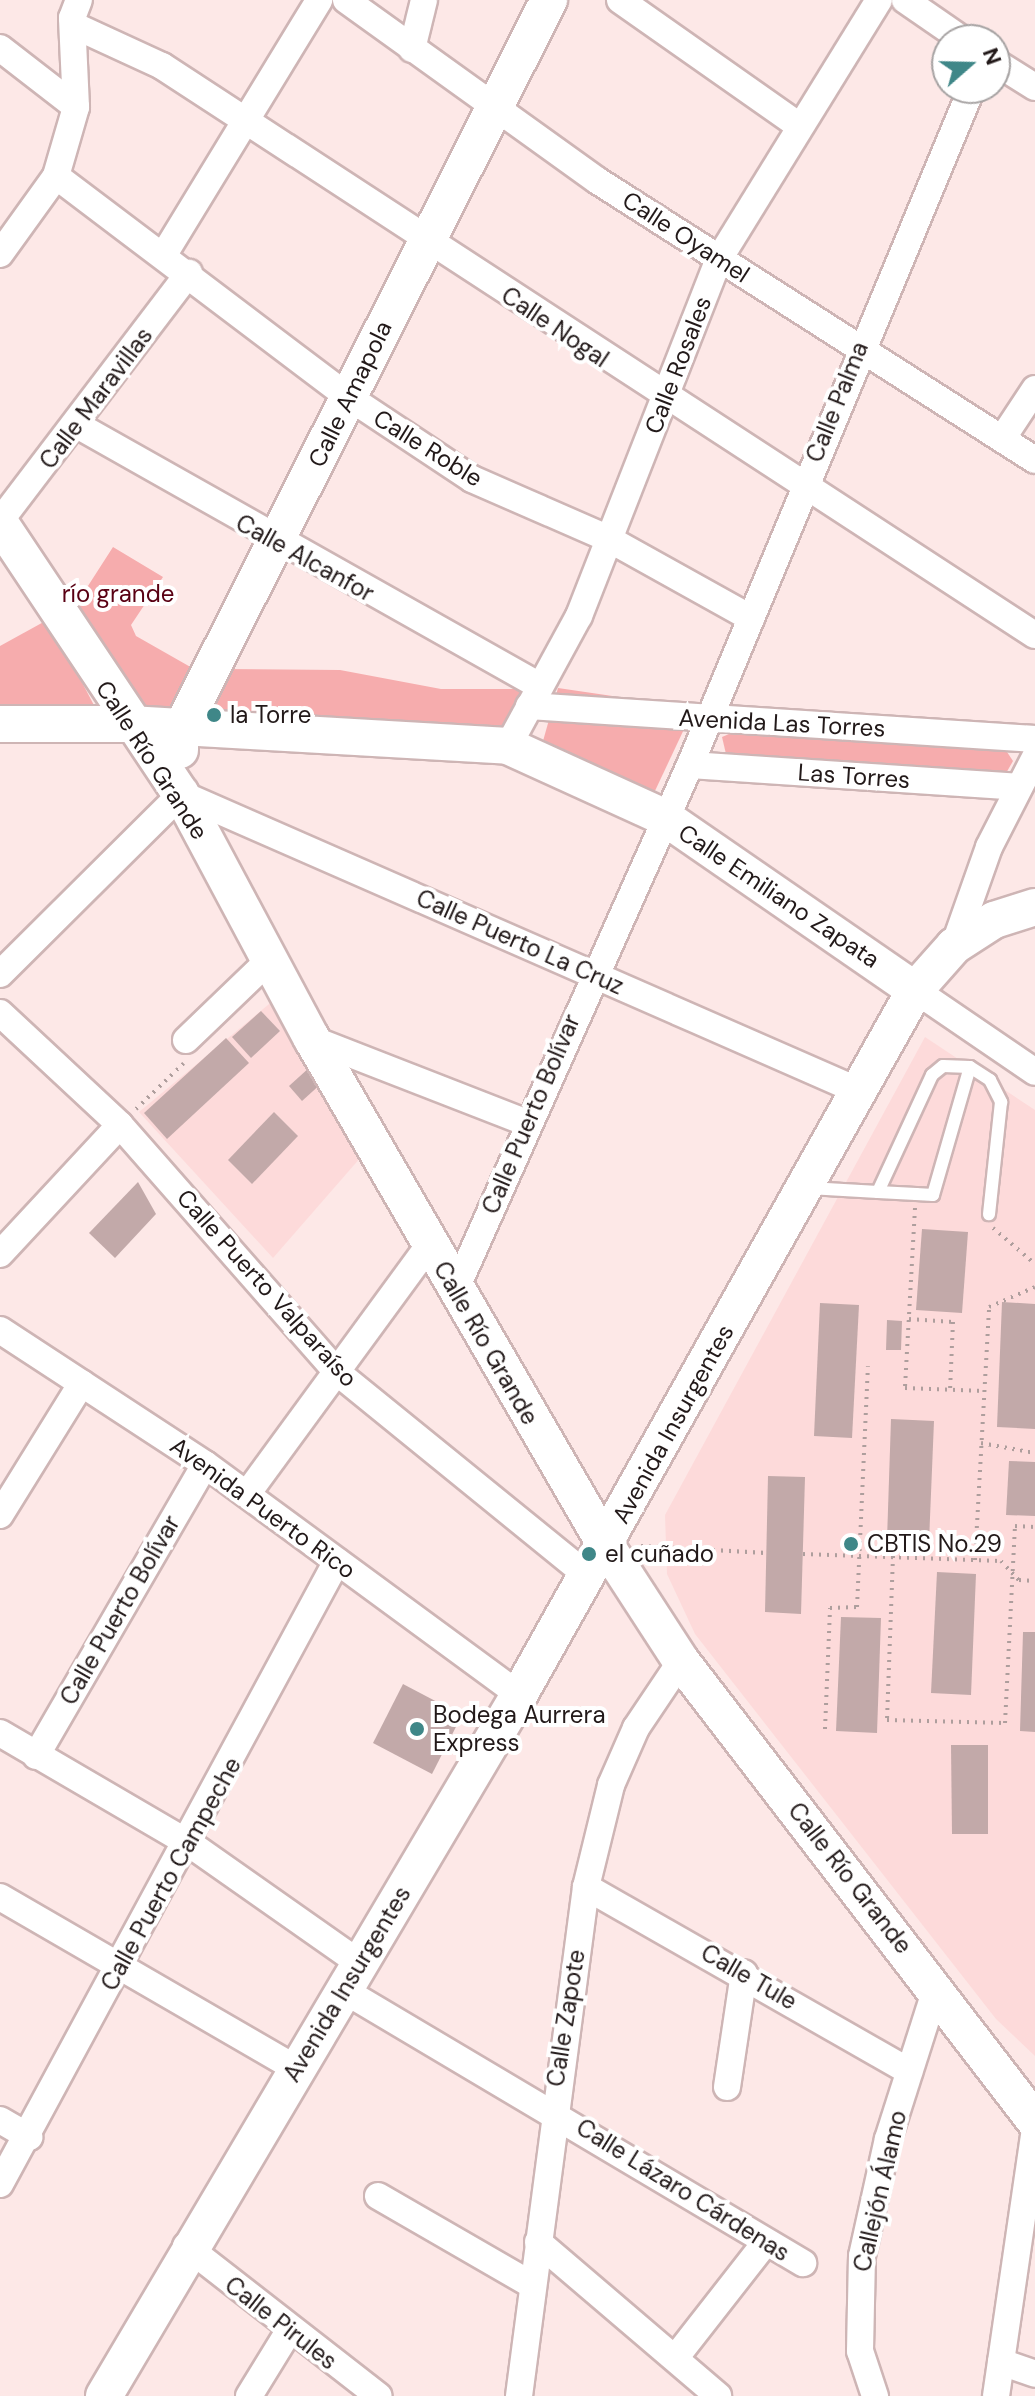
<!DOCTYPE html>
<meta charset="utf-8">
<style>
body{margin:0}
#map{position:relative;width:1035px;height:2396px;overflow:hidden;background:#fde8e7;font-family:"DM Sans",sans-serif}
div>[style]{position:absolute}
.built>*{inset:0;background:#fddada}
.green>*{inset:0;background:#f6acad}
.building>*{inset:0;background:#c2a9a9}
.path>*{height:4px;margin-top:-2px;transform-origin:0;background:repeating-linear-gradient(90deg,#ae9e9d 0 2px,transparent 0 8px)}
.roads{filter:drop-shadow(2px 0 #ceb5b5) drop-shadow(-2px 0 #ceb5b5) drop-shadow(0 2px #ceb5b5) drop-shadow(0 -2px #ceb5b5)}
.lane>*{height:12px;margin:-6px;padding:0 6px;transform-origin:6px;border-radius:6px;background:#fff}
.street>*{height:26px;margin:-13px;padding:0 13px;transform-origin:13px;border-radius:13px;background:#fff}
.secondary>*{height:36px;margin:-18px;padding:0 18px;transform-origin:18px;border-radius:18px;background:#fff}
.dots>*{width:22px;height:22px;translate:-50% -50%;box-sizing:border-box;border:4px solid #fff;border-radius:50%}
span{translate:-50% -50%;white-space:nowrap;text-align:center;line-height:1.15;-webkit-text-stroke:8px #fff;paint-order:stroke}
.street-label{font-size:24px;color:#221919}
.park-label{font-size:24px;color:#590013}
.poi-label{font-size:24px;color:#221919}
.left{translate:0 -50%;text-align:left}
.north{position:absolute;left:931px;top:24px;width:80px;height:80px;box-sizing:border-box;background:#fff;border:2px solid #a7a3a3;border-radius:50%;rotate:70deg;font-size:22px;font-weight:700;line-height:32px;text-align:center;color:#221919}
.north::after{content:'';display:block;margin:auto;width:28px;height:36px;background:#3f8788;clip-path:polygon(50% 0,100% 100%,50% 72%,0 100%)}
</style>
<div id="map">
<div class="built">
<div style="clip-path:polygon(280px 995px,368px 1149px,273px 1258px,139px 1112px)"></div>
<div style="clip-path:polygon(925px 1037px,1035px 1110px,1035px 2056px,996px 2019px,695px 1634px,667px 1574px,665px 1515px)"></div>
</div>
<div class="green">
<div style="clip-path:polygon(113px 547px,163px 577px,131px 625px,136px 636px,194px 669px,171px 715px,151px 718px,77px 603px)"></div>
<div style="clip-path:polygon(49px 619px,98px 713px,0 715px,0 646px)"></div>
<div style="clip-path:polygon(221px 669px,340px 670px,441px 689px,521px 689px,507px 734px,200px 728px)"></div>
<div style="clip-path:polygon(558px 688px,694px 708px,654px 793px,543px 741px)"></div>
<div style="clip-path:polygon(736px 731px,953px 743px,1007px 752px,1013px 761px,1005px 775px,726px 754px,722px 737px)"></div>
</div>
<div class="building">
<div style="clip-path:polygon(261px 1011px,280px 1031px,251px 1058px,232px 1037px)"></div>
<div style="clip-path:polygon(226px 1038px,249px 1063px,167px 1139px,144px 1113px)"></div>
<div style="clip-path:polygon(310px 1067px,323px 1082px,302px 1101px,289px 1086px)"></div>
<div style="clip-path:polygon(274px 1112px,298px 1136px,252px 1184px,228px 1160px)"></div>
<div style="clip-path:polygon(138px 1182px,156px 1214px,115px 1258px,89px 1233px)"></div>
<div style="clip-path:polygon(922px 1229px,968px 1232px,962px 1313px,916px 1310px)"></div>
<div style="clip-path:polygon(1002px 1302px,1035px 1304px,1035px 1429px,997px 1427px)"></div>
<div style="clip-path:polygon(820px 1303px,859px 1305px,852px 1438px,814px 1436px)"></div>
<div style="clip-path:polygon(887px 1320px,902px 1321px,901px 1350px,886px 1350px)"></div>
<div style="clip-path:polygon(891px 1419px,934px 1421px,929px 1542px,887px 1540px)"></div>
<div style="clip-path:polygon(1009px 1461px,1035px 1462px,1035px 1516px,1006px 1515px)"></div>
<div style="clip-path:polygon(768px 1476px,805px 1477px,801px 1614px,765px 1612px)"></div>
<div style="clip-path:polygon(937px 1572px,976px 1574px,971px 1695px,931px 1693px)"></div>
<div style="clip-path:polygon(841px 1617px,881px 1618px,877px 1733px,836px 1731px)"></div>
<div style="clip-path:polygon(1023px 1632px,1035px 1632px,1035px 1732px,1020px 1731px)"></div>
<div style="clip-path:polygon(403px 1684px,462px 1715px,432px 1774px,373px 1743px)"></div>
<div style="clip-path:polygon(951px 1745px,988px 1745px,988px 1834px,952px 1834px)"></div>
</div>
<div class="path">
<div style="left:136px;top:1109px;width:66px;rotate:-43.8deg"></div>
<div style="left:915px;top:1208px;width:180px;rotate:93.2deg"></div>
<div style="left:905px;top:1388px;width:79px;rotate:2.2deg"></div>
<div style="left:993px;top:1228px;width:55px;rotate:40.6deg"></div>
<div style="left:909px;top:1319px;width:44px;rotate:3.9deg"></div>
<div style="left:953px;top:1322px;width:68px;rotate:92.5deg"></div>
<div style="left:981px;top:1443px;width:55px;rotate:10.5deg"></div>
<div style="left:641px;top:1546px;width:125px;rotate:3.2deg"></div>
<div style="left:803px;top:1554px;width:198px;rotate:2deg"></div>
<div style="left:1001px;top:1561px;width:26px;rotate:47deg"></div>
<div style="left:1019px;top:1580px;width:16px;rotate:4deg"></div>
<div style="left:893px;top:1556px;width:164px;rotate:92.1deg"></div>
<div style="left:887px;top:1720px;width:118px;rotate:1.5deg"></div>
<div style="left:1005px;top:1723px;width:197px;rotate:-87.1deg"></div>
<div style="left:1015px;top:1526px;width:20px;rotate:3deg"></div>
<div style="left:975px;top:1560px;width:253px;rotate:-86.8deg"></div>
<div style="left:989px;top:1307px;width:50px;rotate:-23.5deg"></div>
<div style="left:825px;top:1729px;width:121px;rotate:-87.6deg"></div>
<div style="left:830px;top:1608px;width:27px;rotate:-2deg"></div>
<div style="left:857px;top:1607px;width:241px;rotate:-87.4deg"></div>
</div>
<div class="roads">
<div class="lane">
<div style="left:970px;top:1067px;width:24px;rotate:33deg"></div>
<div style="left:990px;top:1080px;width:25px;rotate:63deg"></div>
<div style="left:1001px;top:1102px;width:113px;rotate:96.1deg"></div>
<div style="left:809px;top:1188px;width:69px;rotate:3.3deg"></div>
<div style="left:878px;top:1192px;width:38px;rotate:3deg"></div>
<div style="left:916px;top:1194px;width:17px;rotate:3deg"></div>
<div style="left:933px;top:1195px;width:133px;rotate:-73.9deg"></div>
<div style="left:970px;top:1067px;width:27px;rotate:-178deg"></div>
<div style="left:943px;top:1066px;width:14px;rotate:141deg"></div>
<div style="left:932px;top:1075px;width:129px;rotate:114.8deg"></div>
</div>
<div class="street">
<div style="left:346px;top:0;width:310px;rotate:35.7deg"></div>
<div style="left:598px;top:181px;width:518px;rotate:32.56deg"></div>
<div style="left:620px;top:0;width:219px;rotate:35.1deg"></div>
<div style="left:905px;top:0;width:70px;rotate:34.6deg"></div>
<div style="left:73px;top:25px;width:98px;rotate:24.7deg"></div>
<div style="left:162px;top:66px;width:1042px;rotate:33.1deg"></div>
<div style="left:0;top:48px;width:96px;rotate:37.8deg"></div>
<div style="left:412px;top:49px;width:50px;rotate:-76.2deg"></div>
<div style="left:995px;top:62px;width:47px;rotate:32deg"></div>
<div style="left:56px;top:176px;width:368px;rotate:37.1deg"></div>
<div style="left:350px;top:398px;width:146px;rotate:33.6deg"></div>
<div style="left:472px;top:479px;width:147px;rotate:23.6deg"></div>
<div style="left:607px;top:538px;width:165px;rotate:29.1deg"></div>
<div style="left:0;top:254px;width:96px;rotate:-54.3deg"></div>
<div style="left:56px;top:176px;width:72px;rotate:-73.8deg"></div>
<div style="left:76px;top:107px;width:89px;rotate:-92.6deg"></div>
<div style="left:72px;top:18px;width:19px;rotate:-69deg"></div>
<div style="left:163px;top:256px;width:300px;rotate:-58.6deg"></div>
<div style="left:77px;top:425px;width:527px;rotate:29.43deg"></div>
<div style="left:1002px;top:439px;width:60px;rotate:-56.6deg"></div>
<div style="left:0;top:521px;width:312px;rotate:-52.7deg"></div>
<div style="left:529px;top:706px;width:507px;rotate:3.73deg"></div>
<div style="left:508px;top:746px;width:148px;rotate:-61.4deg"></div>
<div style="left:579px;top:616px;width:383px;rotate:-68.6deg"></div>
<div style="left:719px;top:259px;width:304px;rotate:-58.3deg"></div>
<div style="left:690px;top:765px;width:328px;rotate:3.8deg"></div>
<div style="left:954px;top:946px;width:105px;rotate:-70.5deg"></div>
<div style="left:989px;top:847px;width:101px;rotate:-62.9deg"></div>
<div style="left:0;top:974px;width:255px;rotate:-44.8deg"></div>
<div style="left:181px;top:794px;width:740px;rotate:23.66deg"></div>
<div style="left:915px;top:990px;width:145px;rotate:34.3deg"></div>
<div style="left:0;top:1013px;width:164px;rotate:43deg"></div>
<div style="left:120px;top:1125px;width:330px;rotate:48.7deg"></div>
<div style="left:338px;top:1373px;width:321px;rotate:39.1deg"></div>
<div style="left:312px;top:1039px;width:232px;rotate:21.3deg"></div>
<div style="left:186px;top:1040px;width:115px;rotate:-43.9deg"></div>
<div style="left:0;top:1254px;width:176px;rotate:-47.1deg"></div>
<div style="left:455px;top:1291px;width:576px;rotate:-65.93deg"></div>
<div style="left:690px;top:765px;width:733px;rotate:-67.39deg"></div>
<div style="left:0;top:1330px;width:245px;rotate:33.2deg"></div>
<div style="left:205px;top:1464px;width:390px;rotate:36.3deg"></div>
<div style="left:247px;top:1494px;width:308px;rotate:-53.8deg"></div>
<div style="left:0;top:1515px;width:155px;rotate:-58.2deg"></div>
<div style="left:0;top:1733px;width:220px;rotate:30.3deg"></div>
<div style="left:190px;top:1844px;width:209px;rotate:35.1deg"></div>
<div style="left:36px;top:1756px;width:337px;rotate:-59.9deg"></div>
<div style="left:586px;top:1887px;width:372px;rotate:29.7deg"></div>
<div style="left:0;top:1897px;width:341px;rotate:30.1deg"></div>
<div style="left:345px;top:1991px;width:533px;rotate:30.71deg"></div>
<div style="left:727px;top:2087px;width:115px;rotate:-81.5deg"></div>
<div style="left:0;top:2120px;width:34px;rotate:30deg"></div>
<div style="left:0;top:2184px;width:708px;rotate:-61.59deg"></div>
<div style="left:378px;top:2196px;width:178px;rotate:30deg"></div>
<div style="left:538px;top:2242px;width:237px;rotate:40.5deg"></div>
<div style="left:186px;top:2246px;width:244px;rotate:37.9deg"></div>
<div style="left:676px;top:2357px;width:145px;rotate:-52deg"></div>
<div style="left:1001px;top:2362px;width:36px;rotate:19deg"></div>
<div style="left:249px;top:2396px;width:76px;rotate:-58.4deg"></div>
<div style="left:519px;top:2396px;width:513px;rotate:-82.5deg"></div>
<div style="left:586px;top:1887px;width:105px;rotate:-76.2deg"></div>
<div style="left:611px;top:1785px;width:62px;rotate:-66.3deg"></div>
<div style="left:636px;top:1728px;width:81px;rotate:-56.1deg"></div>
<div style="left:875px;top:2396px;width:47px;rotate:-108.4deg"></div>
<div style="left:860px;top:2351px;width:95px;rotate:-88.8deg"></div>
<div style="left:862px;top:2256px;width:120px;rotate:-77.5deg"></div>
<div style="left:888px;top:2139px;width:157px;rotate:-72.3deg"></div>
<div style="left:996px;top:2396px;width:271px;rotate:-81.7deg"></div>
</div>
<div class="secondary">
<div style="left:0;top:523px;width:326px;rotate:56.3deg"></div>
<div style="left:181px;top:794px;width:278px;rotate:61.9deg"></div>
<div style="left:312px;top:1039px;width:584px;rotate:59.88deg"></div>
<div style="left:605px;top:1544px;width:140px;rotate:57deg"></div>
<div style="left:681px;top:1661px;width:580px;rotate:52.42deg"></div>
<div style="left:0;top:724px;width:129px"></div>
<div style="left:129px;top:724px;width:380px;rotate:3.3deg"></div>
<div style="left:508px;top:746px;width:171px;rotate:24.5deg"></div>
<div style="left:664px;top:817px;width:305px;rotate:34.6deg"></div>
<div style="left:180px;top:750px;width:19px;rotate:-90deg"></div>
<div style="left:180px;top:731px;width:819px;rotate:-63.22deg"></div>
<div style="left:104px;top:2396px;width:815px;rotate:-59.37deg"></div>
<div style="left:519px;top:1695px;width:809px;rotate:-60.68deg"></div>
<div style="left:915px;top:990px;width:59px;rotate:-48.4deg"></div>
<div style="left:954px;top:946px;width:48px;rotate:-33deg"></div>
<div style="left:994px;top:920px;width:43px;rotate:-17.6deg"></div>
</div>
</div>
<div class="dots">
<div style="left:214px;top:715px;background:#3f8788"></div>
<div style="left:851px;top:1544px;background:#3f8788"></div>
<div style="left:589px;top:1554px;background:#3f8788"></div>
<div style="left:417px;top:1729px;background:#3f8788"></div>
</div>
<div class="street-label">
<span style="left:686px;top:237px;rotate:33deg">Calle Oyamel</span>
<span style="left:555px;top:327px;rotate:34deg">Calle Nogal</span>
<span style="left:678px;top:365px;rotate:-69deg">Calle Rosales</span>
<span style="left:350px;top:394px;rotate:-64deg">Calle Amapola</span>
<span style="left:96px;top:398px;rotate:-53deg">Calle Maravillas</span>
<span style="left:837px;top:402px;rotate:-68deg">Calle Palma</span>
<span style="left:428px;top:448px;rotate:32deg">Calle Roble</span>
<span style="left:305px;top:558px;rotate:29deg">Calle Alcanfor</span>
<span style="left:782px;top:723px;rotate:3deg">Avenida Las Torres</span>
<span style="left:152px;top:760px;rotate:57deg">Calle Río Grande</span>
<span style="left:854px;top:776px;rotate:4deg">Las Torres</span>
<span style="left:779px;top:896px;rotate:34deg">Calle Emiliano Zapata</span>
<span style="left:520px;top:942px;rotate:24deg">Calle Puerto La Cruz</span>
<span style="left:531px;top:1114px;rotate:-67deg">Calle Puerto Bolívar</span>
<span style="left:267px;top:1288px;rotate:48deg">Calle Puerto Valparaíso</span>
<span style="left:486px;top:1343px;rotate:60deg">Calle Río Grande</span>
<span style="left:673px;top:1424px;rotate:-61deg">Avenida Insurgentes</span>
<span style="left:263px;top:1508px;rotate:36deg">Avenida Puerto Rico</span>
<span style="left:120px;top:1610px;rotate:-60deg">Calle Puerto Bolívar</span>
<span style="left:171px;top:1874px;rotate:-61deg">Calle Puerto Campeche</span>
<span style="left:850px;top:1878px;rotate:52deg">Calle Río Grande</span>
<span style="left:749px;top:1977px;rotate:30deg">Calle Tule</span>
<span style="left:347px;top:1984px;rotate:-59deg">Avenida Insurgentes</span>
<span style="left:566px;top:2018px;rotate:-81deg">Calle Zapote</span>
<span style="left:683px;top:2190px;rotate:32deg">Calle Lázaro Cárdenas</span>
<span style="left:880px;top:2191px;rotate:-77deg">Callejón Álamo</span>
<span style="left:281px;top:2323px;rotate:38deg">Calle Pirules</span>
</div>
<div class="park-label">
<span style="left:118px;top:594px">río grande</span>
</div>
<div class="poi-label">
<span class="left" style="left:230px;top:715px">la Torre</span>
<span class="left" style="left:867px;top:1544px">CBTIS No.29</span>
<span class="left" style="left:605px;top:1554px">el cuñado</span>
<span class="left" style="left:433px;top:1729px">Bodega Aurrera<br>Express</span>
</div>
<div class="north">N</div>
</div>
